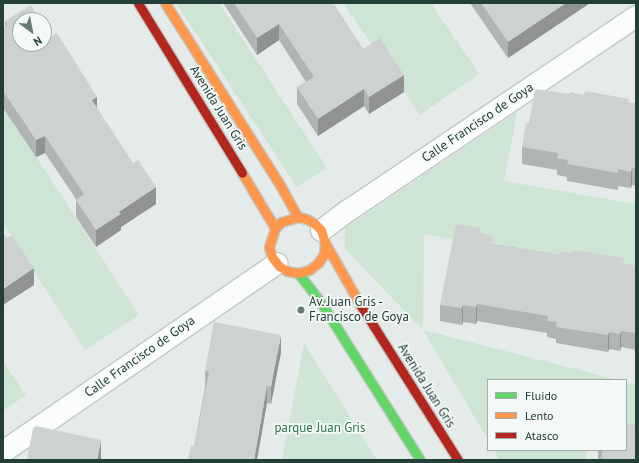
<!DOCTYPE html>
<style>
body{margin:0}
#map{position:relative;width:639px;height:463px;overflow:hidden;background:#e5ebe8;font-family:"PT Sans",sans-serif}
div>[style]{position:absolute}
.green>*{inset:0;background:#cee4d5}
.roads{filter:drop-shadow(1px 0 #c2c8c5) drop-shadow(-1px 0 #c2c8c5) drop-shadow(0 1px #c2c8c5) drop-shadow(0 -1px #c2c8c5)}
.street>*{height:21px;margin:-10.5px;padding:0 10.5px;transform-origin:10.5px;border-radius:10.5px;background:#fbfcfc}
.fast>*{height:9px;margin:-4.5px;padding:0 4.5px;transform-origin:4.5px;border-radius:4.5px;background:#63d668}
.slow>*{height:9px;margin:-4.5px;padding:0 4.5px;transform-origin:4.5px;border-radius:4.5px;background:#ff974d}
.jam>*{height:9px;margin:-4.5px;padding:0 4.5px;transform-origin:4.5px;border-radius:4.5px;background:#b3261e}
.wall>*{inset:0;background:#b0b5b3}
.shaded-wall>*{inset:0;background:#909392}
.building>*{inset:0;background:#cdd2d0}
.dots>*{width:11px;height:11px;translate:-50% -50%;box-sizing:border-box;border:2px solid #f4f9f7;border-radius:50%}
span{translate:-50% -50%;white-space:nowrap;text-align:center;line-height:1.15;-webkit-text-stroke:3.5px #f4f9f7;paint-order:stroke}
.street-label{font-size:13px;color:#233f37}
.poi-label{font-size:13px;color:#233f37}
.left{translate:0 -50%;text-align:left}
.park-label{font-size:13px;color:#2d7649}
.frame{position:absolute;inset:0;border:4px solid #233f37;pointer-events:none}
.legend{position:absolute;left:487px;top:379px;width:140px;height:72px;box-sizing:border-box;background:#f4f9f7;border:1px solid #a0afaa;margin:0;padding:5px 7px;list-style:none;font-size:12px;color:#233f37}
.legend li{display:flex;align-items:center;gap:8px;height:20px}
.legend b{width:20px;border:1px solid #a0afaa}
.north{position:absolute;left:12px;top:12px;width:40px;height:40px;box-sizing:border-box;background:#f4f9f7;border:1px solid #a0afaa;border-radius:50%;rotate:148deg;font-size:11px;font-weight:700;line-height:16px;text-align:center;color:#233f37}
.north::after{content:'';display:block;margin:auto;width:14px;height:18px;background:#677b75;clip-path:polygon(50% 0,100% 100%,50% 72%,0 100%)}
</style>
<div id="map">
<div class="green">
<div style="clip-path:polygon(176px 3px,219px 3px,327px 168px,297px 187px)"></div>
<div style="clip-path:polygon(343px 3px,431px 3px,479px 74px,420px 115px)"></div>
<div style="clip-path:polygon(3px 106px,139px 315px,85px 350px,3px 223px)"></div>
<div style="clip-path:polygon(517px 112px,504px 181px,636px 204px,636px 274px,424px 234px,423px 330px,618px 380px,488px 380px,488px 440px,423px 330px,345px 249px,345px 228px)"></div>
<div style="clip-path:polygon(304px 343px,377px 460px,282px 460px)"></div>
<div style="clip-path:polygon(3px 361px,26px 395px,3px 411px)"></div>
<div style="clip-path:polygon(626px 382px,636px 385px,636px 430px,626px 429px)"></div>
<div style="clip-path:polygon(494px 450px,587px 450px,586px 460px,499px 460px)"></div>
</div>
<div class="roads">
<div class="street">
<div style="left:321px;top:230px;width:34px;rotate:-37deg"></div>
<div style="left:348px;top:210px;width:347px;rotate:-34deg"></div>
<div style="left:3px;top:451px;width:332px;rotate:-34.5deg"></div>
</div>
<div class="fast">
<div style="left:298px;top:273px;width:36px;rotate:52deg"></div>
<div style="left:320px;top:301px;width:188px;rotate:57.8deg"></div>
</div>
<div class="slow">
<div style="left:165px;top:3px;width:215px;rotate:57.7deg"></div>
<div style="left:280px;top:185px;width:37px;rotate:61deg"></div>
<div style="left:242px;top:173px;width:64px;rotate:59deg"></div>
<div style="left:325px;top:243px;width:11px;rotate:95deg"></div>
<div style="left:324px;top:254px;width:11px;rotate:124deg"></div>
<div style="left:318px;top:263px;width:11px;rotate:142deg"></div>
<div style="left:309px;top:270px;width:11px;rotate:165deg"></div>
<div style="left:298px;top:273px;width:11px;rotate:-170deg"></div>
<div style="left:287px;top:271px;width:9px;rotate:-148deg"></div>
<div style="left:279px;top:266px;width:11px;rotate:-128deg"></div>
<div style="left:272px;top:257px;width:10px;rotate:-107deg"></div>
<div style="left:269px;top:247px;width:20px;rotate:-72deg"></div>
<div style="left:275px;top:228px;width:8px;rotate:-45deg"></div>
<div style="left:281px;top:222px;width:18px;rotate:-16deg"></div>
<div style="left:298px;top:217px;width:9px;rotate:13deg"></div>
<div style="left:307px;top:219px;width:9px;rotate:32deg"></div>
<div style="left:315px;top:224px;width:8px;rotate:45deg"></div>
<div style="left:321px;top:230px;width:14px;rotate:73deg"></div>
<div style="left:325px;top:243px;width:73px;rotate:60.3deg"></div>
</div>
<div class="jam">
<div style="left:138px;top:3px;width:199px;rotate:58.5deg"></div>
<div style="left:361px;top:306px;width:182px;rotate:57.8deg"></div>
</div>
</div>
<div class="wall">
<div style="clip-path:polygon(223px 3px,333px 3px,363px 49px,404px 92px,369px 114px,364px 106px,318px 136px,297px 104px,297px 87px,306px 82px,279px 40px,257px 55px)"></div>
<div style="clip-path:polygon(470px 3px,590px 3px,508px 58px)"></div>
<div style="clip-path:polygon(5px 21px,97px 109px,156px 204px,121px 227px,121px 230px,96px 247px,76px 217px,76px 199px,45px 153px,36px 157px,3px 108px,3px 28px,5px 27px)"></div>
<div style="clip-path:polygon(570px 94px,636px 104px,636px 186px,632px 185px,631px 188px,618px 186px,618px 190px,567px 181px,567px 177px,557px 175px,557px 170px,522px 164px,522px 147px,529px 123px)"></div>
<div style="clip-path:polygon(481px 233px,493px 244px,560px 255px,624px 263px,636px 271px,636px 350px,621px 347px,620px 351px,609px 349px,608px 352px,556px 343px,556px 339px,547px 337px,547px 333px,477px 321px,476px 324px,463px 322px,462px 325px,440px 321px,440px 305px)"></div>
<div style="clip-path:polygon(281px 352px,271px 404px,267px 403px,194px 446px,205px 388px,205px 371px)"></div>
<div style="clip-path:polygon(598px 450px,626px 450px,636px 460px,598px 460px)"></div>
</div>
<div class="shaded-wall">
<div style="clip-path:polygon(566px 3px,590px 3px,508px 58px,508px 42px)"></div>
<div style="clip-path:polygon(279px 24px,279px 40px,257px 55px,257px 38px)"></div>
<div style="clip-path:polygon(404px 75px,404px 92px,369px 114px,369px 97px)"></div>
<div style="clip-path:polygon(364px 89px,364px 106px,318px 136px,318px 119px)"></div>
<div style="clip-path:polygon(97px 97px,97px 114px,92px 100px)"></div>
<div style="clip-path:polygon(45px 136px,45px 153px,36px 157px,36px 140px)"></div>
<div style="clip-path:polygon(632px 168px,632px 185px,631px 188px,631px 172px)"></div>
<div style="clip-path:polygon(156px 187px,156px 204px,121px 227px,121px 230px,96px 247px,96px 230px,119px 212px)"></div>
<div style="clip-path:polygon(34px 268px,34px 285px,3px 305px,3px 289px)"></div>
<div style="clip-path:polygon(477px 304px,477px 321px,476px 324px,476px 307px)"></div>
<div style="clip-path:polygon(463px 305px,463px 322px,462px 325px,462px 308px)"></div>
<div style="clip-path:polygon(621px 331px,621px 347px,620px 351px,620px 334px)"></div>
<div style="clip-path:polygon(609px 332px,609px 349px,608px 352px,608px 335px)"></div>
<div style="clip-path:polygon(281px 335px,281px 352px,271px 404px,271px 387px)"></div>
<div style="clip-path:polygon(267px 386px,267px 403px,257px 460px,254px 460px)"></div>
<div style="clip-path:polygon(101px 440px,101px 460px,97px 460px)"></div>
</div>
<div class="building">
<div style="clip-path:polygon(234px 3px,333px 3px,363px 49px,380px 38px,404px 75px,369px 97px,364px 89px,318px 119px,297px 87px,314px 77px,279px 24px,257px 38px)"></div>
<div style="clip-path:polygon(481px 3px,566px 3px,508px 42px)"></div>
<div style="clip-path:polygon(31px 5px,40px 20px,20px 20px,20px 44px,44px 44px,44px 26px,51px 37px,57px 33px,97px 97px,92px 100px,133px 163px,138px 160px,156px 187px,119px 212px,121px 214px,96px 230px,76px 200px,84px 194px,45px 136px,36px 140px,3px 91px,3px 28px,7px 25px,5px 21px)"></div>
<div style="clip-path:polygon(535px 89px,570px 94px,570px 92px,584px 95px,585px 91px,629px 99px,628px 102px,636px 104px,636px 169px,632px 168px,631px 172px,618px 169px,618px 173px,567px 164px,568px 160px,557px 158px,558px 153px,522px 147px,526px 123px,529px 123px)"></div>
<div style="clip-path:polygon(456px 224px,481px 228px,480px 233px,493px 236px,492px 244px,560px 255px,561px 251px,572px 253px,573px 250px,624px 258px,623px 263px,635px 265px,634px 271px,636px 271px,636px 333px,621px 331px,620px 334px,609px 332px,608px 335px,556px 327px,557px 322px,547px 321px,548px 316px,477px 304px,476px 307px,463px 305px,462px 308px,440px 305px)"></div>
<div style="clip-path:polygon(3px 232px,7px 238px,12px 235px,34px 268px,3px 289px)"></div>
<div style="clip-path:polygon(214px 322px,281px 335px,271px 387px,267px 386px,254px 460px,188px 460px,191px 445px,194px 446px,209px 372px,205px 371px)"></div>
<div style="clip-path:polygon(626px 424px,636px 425px,636px 460px,606px 460px,606px 459px,601px 458px,603px 450px,626px 450px)"></div>
<div style="clip-path:polygon(36px 426px,101px 440px,97px 460px,27px 460px,33px 428px)"></div>
</div>
<div class="dots">
<div style="left:301px;top:310px;background:#677b75"></div>
</div>
<div class="street-label">
<span style="left:218px;top:108px;rotate:58deg">Avenida Juan Gris</span>
<span style="left:478px;top:123px;rotate:-34deg">Calle Francisco de Goya</span>
<span style="left:140px;top:357px;rotate:-35deg">Calle Francisco de Goya</span>
<span style="left:426px;top:386px;rotate:58deg">Avenida Juan Gris</span>
</div>
<div class="poi-label">
<span class="left" style="left:309px;top:310px">Av. Juan Gris -<br>Francisco de Goya</span>
</div>
<div class="park-label">
<span style="left:320px;top:428px">parque Juan Gris</span>
</div>
<div class="frame"></div>
<ul class="legend">
<li><b style="height:5px;background:#63d668"></b>Fluido</li>
<li><b style="height:5px;background:#ff974d"></b>Lento</li>
<li><b style="height:5px;background:#b3261e"></b>Atasco</li>
</ul>
<div class="north">N</div>
</div>
